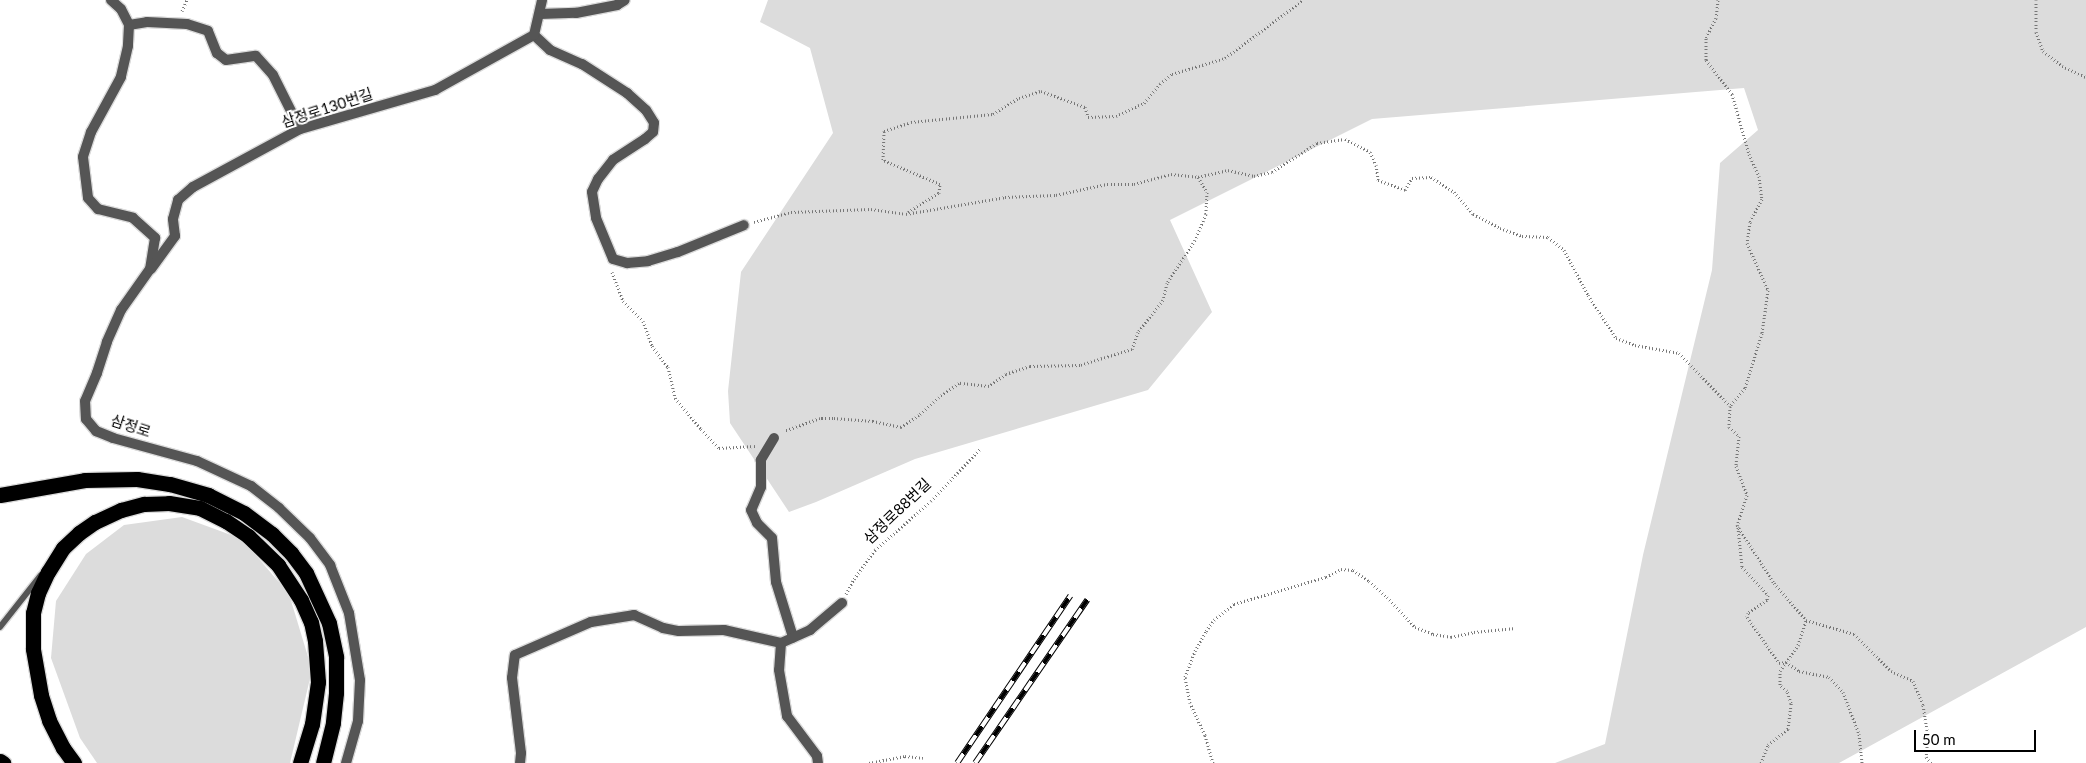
<!DOCTYPE html>
<meta charset="utf-8">
<style>
body{margin:0}
#map{position:relative;width:2086px;height:763px;overflow:hidden;background:#fff;font-family:Lato,"Noto Sans KR",sans-serif}
div>[style]{position:absolute}
.green>*{inset:0;background:#dcdcdc}
.path>*{height:3px;margin-top:-1.5px;transform-origin:0;background:repeating-linear-gradient(90deg,#777 0 1px,transparent 0 3.5px)}
.roads{filter:drop-shadow(1px 0 #dbdbdb) drop-shadow(-1px 0 #dbdbdb) drop-shadow(0 1px #dbdbdb) drop-shadow(0 -1px #dbdbdb)}
.lane>*{height:6px;margin:-3px;padding:0 3px;transform-origin:3px;border-radius:3px;background:#555}
.street>*{height:10px;margin:-5px;padding:0 5px;transform-origin:5px;border-radius:5px;background:#555}
.highway>*{height:15px;margin:-7.5px;padding:0 7.5px;transform-origin:7.5px;border-radius:7.5px;background:#000}
.rail>*{height:5.5px;margin-top:-2.75px;transform-origin:0;background:repeating-linear-gradient(90deg,#fff 0 11px,#000 0 22px);box-sizing:border-box;border-block:1px solid #000}
span{translate:-50% -50%;white-space:nowrap;text-align:center;line-height:1.15;-webkit-text-stroke:4px #fff;paint-order:stroke}
.street-label{font-size:15px;color:#000}
.scale{position:absolute;left:1914px;top:730px;width:122px;height:22px;box-sizing:border-box;border:2px solid #000;border-top:0;padding-left:6px;font-size:15px;line-height:18px;white-space:nowrap;color:#000;-webkit-text-stroke:4px #fff;paint-order:stroke}
</style>
<div id="map">
<div class="green">
<div style="clip-path:polygon(768px 0,2086px 0,2086px 627px,1839px 763px,1555px 763px,1605px 744px,1643px 555px,1712px 270px,1720px 163px,1758px 130px,1744px 88px,1372px 119px,1170px 220px,1212px 312px,1148px 390px,915px 459px,816px 502px,789px 512px,730px 423px,728px 391px,741px 272px,833px 133px,810px 48px,760px 22px)"></div>
<div style="clip-path:polygon(182px 517px,242px 539px,289px 594px,312px 670px,290px 763px,97px 763px,80px 738px,51px 658px,56px 601px,86px 554px,124px 525px)"></div>
</div>
<div class="path">
<div style="left:1718px;top:0;width:18px;rotate:96deg"></div>
<div style="left:1716px;top:18px;width:22px;rotate:117deg"></div>
<div style="left:1706px;top:38px;width:22px;rotate:90deg"></div>
<div style="left:1706px;top:60px;width:43px;rotate:52.6deg"></div>
<div style="left:1732px;top:94px;width:62px;rotate:74.2deg"></div>
<div style="left:1749px;top:154px;width:24px;rotate:66deg"></div>
<div style="left:1759px;top:176px;width:23px;rotate:83deg"></div>
<div style="left:1762px;top:199px;width:26px;rotate:118deg"></div>
<div style="left:1750px;top:222px;width:21px;rotate:98deg"></div>
<div style="left:1747px;top:243px;width:51px;rotate:65.9deg"></div>
<div style="left:1768px;top:290px;width:43px;rotate:97.9deg"></div>
<div style="left:1762px;top:333px;width:58px;rotate:107.2deg"></div>
<div style="left:1745px;top:388px;width:23px;rotate:130deg"></div>
<div style="left:2036px;top:0;width:32px;rotate:90deg"></div>
<div style="left:2036px;top:32px;width:20px;rotate:70deg"></div>
<div style="left:2043px;top:51px;width:24px;rotate:38deg"></div>
<div style="left:2062px;top:66px;width:26px;rotate:25deg"></div>
<div style="left:182px;top:11px;width:12px;rotate:-66deg"></div>
<div style="left:1198px;top:177px;width:31px;rotate:-13deg"></div>
<div style="left:1228px;top:170px;width:27px;rotate:13deg"></div>
<div style="left:1254px;top:176px;width:18px;rotate:-13deg"></div>
<div style="left:1272px;top:172px;width:54px;rotate:-32.8deg"></div>
<div style="left:1317px;top:143px;width:28px;rotate:-8deg"></div>
<div style="left:1345px;top:139px;width:28px;rotate:27deg"></div>
<div style="left:1370px;top:152px;width:14px;rotate:65deg"></div>
<div style="left:1376px;top:165px;width:15px;rotate:82deg"></div>
<div style="left:1378px;top:180px;width:29px;rotate:20deg"></div>
<div style="left:1405px;top:190px;width:14px;rotate:-60deg"></div>
<div style="left:1412px;top:178px;width:19px;rotate:-3deg"></div>
<div style="left:1431px;top:177px;width:27px;rotate:33deg"></div>
<div style="left:1454px;top:192px;width:29px;rotate:49deg"></div>
<div style="left:1473px;top:214px;width:30px;rotate:27deg"></div>
<div style="left:1500px;top:228px;width:23px;rotate:20deg"></div>
<div style="left:1522px;top:236px;width:26px;rotate:2deg"></div>
<div style="left:1548px;top:237px;width:21px;rotate:39deg"></div>
<div style="left:1564px;top:250px;width:51px;rotate:61.9deg"></div>
<div style="left:1588px;top:295px;width:51px;rotate:56.9deg"></div>
<div style="left:1616px;top:338px;width:20px;rotate:20deg"></div>
<div style="left:1635px;top:345px;width:45px;rotate:10.3deg"></div>
<div style="left:1679px;top:353px;width:74px;rotate:46.1deg"></div>
<div style="left:1730px;top:406px;width:21px;rotate:93deg"></div>
<div style="left:1729px;top:427px;width:13px;rotate:42deg"></div>
<div style="left:1739px;top:436px;width:30px;rotate:96deg"></div>
<div style="left:1736px;top:466px;width:31px;rotate:69deg"></div>
<div style="left:1747px;top:495px;width:32px;rotate:108deg"></div>
<div style="left:1737px;top:525px;width:69px;rotate:57.5deg"></div>
<div style="left:1774px;top:583px;width:49px;rotate:49.1deg"></div>
<div style="left:1806px;top:620px;width:50px;rotate:16.3deg"></div>
<div style="left:1854px;top:634px;width:52px;rotate:45deg"></div>
<div style="left:1891px;top:671px;width:24px;rotate:24deg"></div>
<div style="left:1913px;top:681px;width:26px;rotate:67deg"></div>
<div style="left:1923px;top:705px;width:31px;rotate:81deg"></div>
<div style="left:1928px;top:736px;width:21px;rotate:95deg"></div>
<div style="left:1926px;top:757px;width:8px;rotate:50deg"></div>
<div style="left:908px;top:212px;width:36px;rotate:-32deg"></div>
<div style="left:939px;top:193px;width:9px;rotate:-84deg"></div>
<div style="left:940px;top:184px;width:62px;rotate:-157.2deg"></div>
<div style="left:883px;top:160px;width:29px;rotate:-88deg"></div>
<div style="left:884px;top:131px;width:28px;rotate:-18deg"></div>
<div style="left:911px;top:122px;width:82px;rotate:-5.6deg"></div>
<div style="left:993px;top:114px;width:31px;rotate:-32deg"></div>
<div style="left:1019px;top:98px;width:23px;rotate:-18deg"></div>
<div style="left:1041px;top:91px;width:47px;rotate:20deg"></div>
<div style="left:1085px;top:107px;width:10px;rotate:73deg"></div>
<div style="left:1088px;top:117px;width:28px;rotate:-2deg"></div>
<div style="left:1116px;top:116px;width:31px;rotate:-25deg"></div>
<div style="left:1144px;top:103px;width:25px;rotate:-50deg"></div>
<div style="left:1160px;top:84px;width:16px;rotate:-40deg"></div>
<div style="left:1172px;top:74px;width:55px;rotate:-16.8deg"></div>
<div style="left:1225px;top:58px;width:97px;rotate:-36.6deg"></div>
<div style="left:754px;top:222px;width:38px;rotate:-15deg"></div>
<div style="left:791px;top:212px;width:80px;rotate:-2.1deg"></div>
<div style="left:871px;top:209px;width:35px;rotate:8deg"></div>
<div style="left:906px;top:214px;width:100px;rotate:-9.7deg"></div>
<div style="left:1005px;top:197px;width:51px;rotate:-2.2deg"></div>
<div style="left:1056px;top:195px;width:52px;rotate:-12.2deg"></div>
<div style="left:1107px;top:184px;width:27px"></div>
<div style="left:1134px;top:184px;width:38px;rotate:-15deg"></div>
<div style="left:1171px;top:174px;width:27px;rotate:6deg"></div>
<div style="left:1198px;top:177px;width:17px;rotate:59deg"></div>
<div style="left:1207px;top:192px;width:22px;rotate:93deg"></div>
<div style="left:1206px;top:214px;width:28px;rotate:113deg"></div>
<div style="left:1195px;top:240px;width:51px;rotate:123.1deg"></div>
<div style="left:1167px;top:283px;width:17px;rotate:103deg"></div>
<div style="left:1163px;top:300px;width:41px;rotate:128deg"></div>
<div style="left:1138px;top:332px;width:18px;rotate:109deg"></div>
<div style="left:1132px;top:349px;width:54px;rotate:162.9deg"></div>
<div style="left:1080px;top:365px;width:50px;rotate:178.9deg"></div>
<div style="left:1030px;top:366px;width:25px;rotate:162deg"></div>
<div style="left:1006px;top:374px;width:21px;rotate:145deg"></div>
<div style="left:989px;top:386px;width:30px;rotate:-174deg"></div>
<div style="left:959px;top:383px;width:24px;rotate:145deg"></div>
<div style="left:939px;top:397px;width:27px;rotate:138deg"></div>
<div style="left:919px;top:415px;width:22px;rotate:146deg"></div>
<div style="left:901px;top:427px;width:29px;rotate:-168deg"></div>
<div style="left:873px;top:421px;width:40px;rotate:-175.7deg"></div>
<div style="left:833px;top:418px;width:13px;rotate:180deg"></div>
<div style="left:820px;top:418px;width:38px;rotate:160deg"></div>
<div style="left:612px;top:272px;width:31px;rotate:69deg"></div>
<div style="left:623px;top:301px;width:28px;rotate:45deg"></div>
<div style="left:643px;top:321px;width:27px;rotate:70deg"></div>
<div style="left:652px;top:346px;width:26px;rotate:53deg"></div>
<div style="left:668px;top:367px;width:32px;rotate:77deg"></div>
<div style="left:675px;top:398px;width:40px;rotate:50deg"></div>
<div style="left:701px;top:429px;width:26px;rotate:47deg"></div>
<div style="left:719px;top:448px;width:36px;rotate:-3deg"></div>
<div style="left:1738px;top:527px;width:40px;rotate:84.3deg"></div>
<div style="left:1742px;top:567px;width:38px;rotate:47deg"></div>
<div style="left:1768px;top:595px;width:5px;rotate:101deg"></div>
<div style="left:1767px;top:600px;width:23px;rotate:146deg"></div>
<div style="left:1748px;top:613px;width:4px;rotate:104deg"></div>
<div style="left:1747px;top:617px;width:56px;rotate:55.2deg"></div>
<div style="left:1779px;top:663px;width:7px;rotate:-8deg"></div>
<div style="left:1786px;top:662px;width:16px;rotate:35deg"></div>
<div style="left:1799px;top:671px;width:31px;rotate:11deg"></div>
<div style="left:1829px;top:677px;width:21px;rotate:47deg"></div>
<div style="left:1843px;top:692px;width:45px;rotate:69.1deg"></div>
<div style="left:1859px;top:734px;width:29px;rotate:84deg"></div>
<div style="left:846px;top:594px;width:17px;rotate:-62deg"></div>
<div style="left:854px;top:579px;width:36px;rotate:-54deg"></div>
<div style="left:875px;top:550px;width:74px;rotate:-41.2deg"></div>
<div style="left:931px;top:501px;width:73px;rotate:-46.7deg"></div>
<div style="left:869px;top:763px;width:37px;rotate:-11deg"></div>
<div style="left:905px;top:756px;width:18px;rotate:6deg"></div>
<div style="left:1213px;top:763px;width:29px;rotate:-106deg"></div>
<div style="left:1205px;top:735px;width:35px;rotate:-115deg"></div>
<div style="left:1190px;top:703px;width:26px;rotate:-101deg"></div>
<div style="left:1185px;top:677px;width:28px;rotate:-69deg"></div>
<div style="left:1195px;top:651px;width:23px;rotate:-61deg"></div>
<div style="left:1206px;top:631px;width:14px;rotate:-54deg"></div>
<div style="left:1214px;top:620px;width:26px;rotate:-39deg"></div>
<div style="left:1234px;top:604px;width:96px;rotate:-16.4deg"></div>
<div style="left:1326px;top:577px;width:17px;rotate:-28deg"></div>
<div style="left:1341px;top:569px;width:12px;rotate:5deg"></div>
<div style="left:1353px;top:570px;width:19px;rotate:35deg"></div>
<div style="left:1369px;top:581px;width:24px;rotate:42deg"></div>
<div style="left:1387px;top:597px;width:41px;rotate:47deg"></div>
<div style="left:1415px;top:627px;width:19px;rotate:21deg"></div>
<div style="left:1433px;top:634px;width:18px;rotate:9deg"></div>
<div style="left:1451px;top:637px;width:24px;rotate:-12deg"></div>
<div style="left:1474px;top:632px;width:42px;rotate:-5.4deg"></div>
<div style="left:1761px;top:763px;width:19px;rotate:-69deg"></div>
<div style="left:1768px;top:745px;width:26px;rotate:-39deg"></div>
<div style="left:1788px;top:729px;width:26px;rotate:-83deg"></div>
<div style="left:1791px;top:703px;width:13px;rotate:-108deg"></div>
<div style="left:1787px;top:691px;width:9px;rotate:-139deg"></div>
<div style="left:1780px;top:685px;width:14px;rotate:-90deg"></div>
<div style="left:1780px;top:671px;width:32px;rotate:-55deg"></div>
<div style="left:1798px;top:645px;width:26px;rotate:-72deg"></div>
</div>
<div class="roads">
<div class="lane">
<div style="left:0;top:627px;width:66px;rotate:-51.7deg"></div>
</div>
<div class="street">
<div style="left:111px;top:0;width:13px;rotate:42deg"></div>
<div style="left:121px;top:9px;width:18px;rotate:63deg"></div>
<div style="left:129px;top:25px;width:21px;rotate:93deg"></div>
<div style="left:128px;top:46px;width:32px;rotate:103deg"></div>
<div style="left:121px;top:77px;width:63px;rotate:118.6deg"></div>
<div style="left:91px;top:132px;width:26px;rotate:108deg"></div>
<div style="left:83px;top:157px;width:41px;rotate:83deg"></div>
<div style="left:88px;top:198px;width:15px;rotate:48deg"></div>
<div style="left:98px;top:209px;width:36px;rotate:14deg"></div>
<div style="left:133px;top:218px;width:30px;rotate:42deg"></div>
<div style="left:155px;top:238px;width:31px;rotate:99deg"></div>
<div style="left:150px;top:269px;width:50px;rotate:125.3deg"></div>
<div style="left:121px;top:310px;width:35px;rotate:114deg"></div>
<div style="left:107px;top:342px;width:33px;rotate:108deg"></div>
<div style="left:97px;top:373px;width:30px;rotate:113deg"></div>
<div style="left:85px;top:401px;width:18px;rotate:87deg"></div>
<div style="left:86px;top:419px;width:16px;rotate:50deg"></div>
<div style="left:96px;top:431px;width:18px;rotate:22deg"></div>
<div style="left:113px;top:438px;width:87px;rotate:15.3deg"></div>
<div style="left:197px;top:461px;width:60px;rotate:24.8deg"></div>
<div style="left:251px;top:486px;width:36px;rotate:38deg"></div>
<div style="left:279px;top:508px;width:43px;rotate:44.1deg"></div>
<div style="left:310px;top:538px;width:34px;rotate:53deg"></div>
<div style="left:330px;top:565px;width:52px;rotate:68.4deg"></div>
<div style="left:349px;top:613px;width:68px;rotate:80.7deg"></div>
<div style="left:360px;top:680px;width:41px;rotate:92.8deg"></div>
<div style="left:358px;top:721px;width:44px;rotate:105.9deg"></div>
<div style="left:540px;top:14px;width:36px;rotate:-2deg"></div>
<div style="left:576px;top:13px;width:42px;rotate:-11deg"></div>
<div style="left:617px;top:5px;width:9px;rotate:-32deg"></div>
<div style="left:129px;top:25px;width:18px;rotate:-9deg"></div>
<div style="left:147px;top:22px;width:40px;rotate:2.9deg"></div>
<div style="left:187px;top:24px;width:22px;rotate:18deg"></div>
<div style="left:208px;top:31px;width:24px;rotate:68deg"></div>
<div style="left:217px;top:53px;width:11px;rotate:38deg"></div>
<div style="left:226px;top:60px;width:30px;rotate:-8deg"></div>
<div style="left:256px;top:56px;width:25px;rotate:48deg"></div>
<div style="left:273px;top:75px;width:60px;rotate:63.4deg"></div>
<div style="left:534px;top:35px;width:22px;rotate:43deg"></div>
<div style="left:550px;top:50px;width:35px;rotate:24deg"></div>
<div style="left:582px;top:64px;width:54px;rotate:32.8deg"></div>
<div style="left:627px;top:93px;width:25px;rotate:42deg"></div>
<div style="left:646px;top:110px;width:15px;rotate:58deg"></div>
<div style="left:654px;top:123px;width:9px;rotate:96deg"></div>
<div style="left:653px;top:132px;width:11px;rotate:139deg"></div>
<div style="left:645px;top:139px;width:38px;rotate:147deg"></div>
<div style="left:613px;top:160px;width:24px;rotate:128deg"></div>
<div style="left:598px;top:179px;width:14px;rotate:115deg"></div>
<div style="left:592px;top:192px;width:26px;rotate:81deg"></div>
<div style="left:596px;top:218px;width:44px;rotate:67.5deg"></div>
<div style="left:613px;top:259px;width:15px;rotate:16deg"></div>
<div style="left:627px;top:263px;width:21px;rotate:-5deg"></div>
<div style="left:648px;top:261px;width:31px;rotate:-17deg"></div>
<div style="left:678px;top:252px;width:71px;rotate:-22.2deg"></div>
<div style="left:151px;top:269px;width:41px;rotate:-54deg"></div>
<div style="left:175px;top:236px;width:17px;rotate:-97deg"></div>
<div style="left:173px;top:219px;width:20px;rotate:-75deg"></div>
<div style="left:178px;top:200px;width:20px;rotate:-41deg"></div>
<div style="left:193px;top:187px;width:122px;rotate:-28.5deg"></div>
<div style="left:300px;top:129px;width:141px;rotate:-16.1deg"></div>
<div style="left:435px;top:90px;width:113px;rotate:-29.1deg"></div>
<div style="left:534px;top:35px;width:36px;rotate:-77deg"></div>
<div style="left:774px;top:438px;width:26px;rotate:121deg"></div>
<div style="left:761px;top:460px;width:27px;rotate:90deg"></div>
<div style="left:761px;top:487px;width:25px;rotate:113deg"></div>
<div style="left:751px;top:510px;width:14px;rotate:65deg"></div>
<div style="left:757px;top:523px;width:21px;rotate:45deg"></div>
<div style="left:772px;top:538px;width:44px;rotate:84.8deg"></div>
<div style="left:776px;top:582px;width:58px;rotate:72.8deg"></div>
<div style="left:781px;top:643px;width:27px;rotate:94deg"></div>
<div style="left:779px;top:670px;width:47px;rotate:80.1deg"></div>
<div style="left:787px;top:716px;width:50px;rotate:53.1deg"></div>
<div style="left:817px;top:756px;width:7px;rotate:82deg"></div>
<div style="left:520px;top:763px;width:10px;rotate:-84deg"></div>
<div style="left:521px;top:753px;width:76px;rotate:-96.8deg"></div>
<div style="left:512px;top:678px;width:23px;rotate:-83deg"></div>
<div style="left:515px;top:655px;width:83px;rotate:-23.5deg"></div>
<div style="left:591px;top:622px;width:44px;rotate:-9.2deg"></div>
<div style="left:634px;top:615px;width:32px;rotate:24deg"></div>
<div style="left:663px;top:628px;width:16px;rotate:11deg"></div>
<div style="left:679px;top:631px;width:45px;rotate:-1.3deg"></div>
<div style="left:724px;top:630px;width:58px;rotate:12.8deg"></div>
<div style="left:781px;top:643px;width:32px;rotate:-24deg"></div>
<div style="left:810px;top:630px;width:42px;rotate:-40.2deg"></div>
</div>
<div class="highway">
<div style="left:0;top:495px;width:86px;rotate:-10deg"></div>
<div style="left:85px;top:480px;width:52px;rotate:-1.1deg"></div>
<div style="left:137px;top:479px;width:33px;rotate:9deg"></div>
<div style="left:170px;top:484px;width:40px;rotate:16deg"></div>
<div style="left:208px;top:495px;width:40px;rotate:26.6deg"></div>
<div style="left:244px;top:513px;width:35px;rotate:37deg"></div>
<div style="left:272px;top:534px;width:27px;rotate:45deg"></div>
<div style="left:291px;top:553px;width:25px;rotate:53deg"></div>
<div style="left:306px;top:573px;width:55px;rotate:65.3deg"></div>
<div style="left:329px;top:623px;width:35px;rotate:78deg"></div>
<div style="left:336px;top:657px;width:36px;rotate:90deg"></div>
<div style="left:336px;top:693px;width:30px;rotate:96deg"></div>
<div style="left:333px;top:723px;width:41px;rotate:104deg"></div>
<div style="left:0;top:761px;width:4px;rotate:34deg"></div>
<div style="left:74px;top:763px;width:19px;rotate:-126deg"></div>
<div style="left:63px;top:748px;width:31px;rotate:-117deg"></div>
<div style="left:49px;top:720px;width:26px;rotate:-108deg"></div>
<div style="left:41px;top:695px;width:47px;rotate:-99.9deg"></div>
<div style="left:33px;top:649px;width:36px;rotate:-90deg"></div>
<div style="left:33px;top:613px;width:21px;rotate:-76deg"></div>
<div style="left:38px;top:593px;width:23px;rotate:-65deg"></div>
<div style="left:48px;top:572px;width:28px;rotate:-58deg"></div>
<div style="left:63px;top:548px;width:22px;rotate:-43deg"></div>
<div style="left:79px;top:533px;width:19px;rotate:-35deg"></div>
<div style="left:95px;top:522px;width:29px;rotate:-25deg"></div>
<div style="left:121px;top:510px;width:24px;rotate:-15deg"></div>
<div style="left:144px;top:504px;width:25px;rotate:-2deg"></div>
<div style="left:169px;top:503px;width:31px;rotate:9deg"></div>
<div style="left:200px;top:508px;width:29px;rotate:27deg"></div>
<div style="left:226px;top:521px;width:27px;rotate:34deg"></div>
<div style="left:248px;top:536px;width:42px;rotate:44deg"></div>
<div style="left:278px;top:565px;width:42px;rotate:56.7deg"></div>
<div style="left:301px;top:600px;width:24px;rotate:66deg"></div>
<div style="left:311px;top:622px;width:19px;rotate:78deg"></div>
<div style="left:315px;top:641px;width:41px;rotate:85.8deg"></div>
<div style="left:318px;top:682px;width:42px;rotate:98.1deg"></div>
<div style="left:312px;top:724px;width:41px;rotate:107.1deg"></div>
</div>
</div>
<div class="rail">
<div style="left:957px;top:763px;width:202px;rotate:-55.9deg"></div>
<div style="left:975px;top:763px;width:198px;rotate:-55.5deg"></div>
</div>
<div class="street-label">
<span style="left:327px;top:108px;rotate:-18deg">삼정로130번길</span>
<span style="left:131px;top:426px;rotate:18deg">삼정로</span>
<span style="left:897px;top:511px;rotate:-44deg">삼정로88번길</span>
</div>
<div class="scale">50 m</div>
</div>
